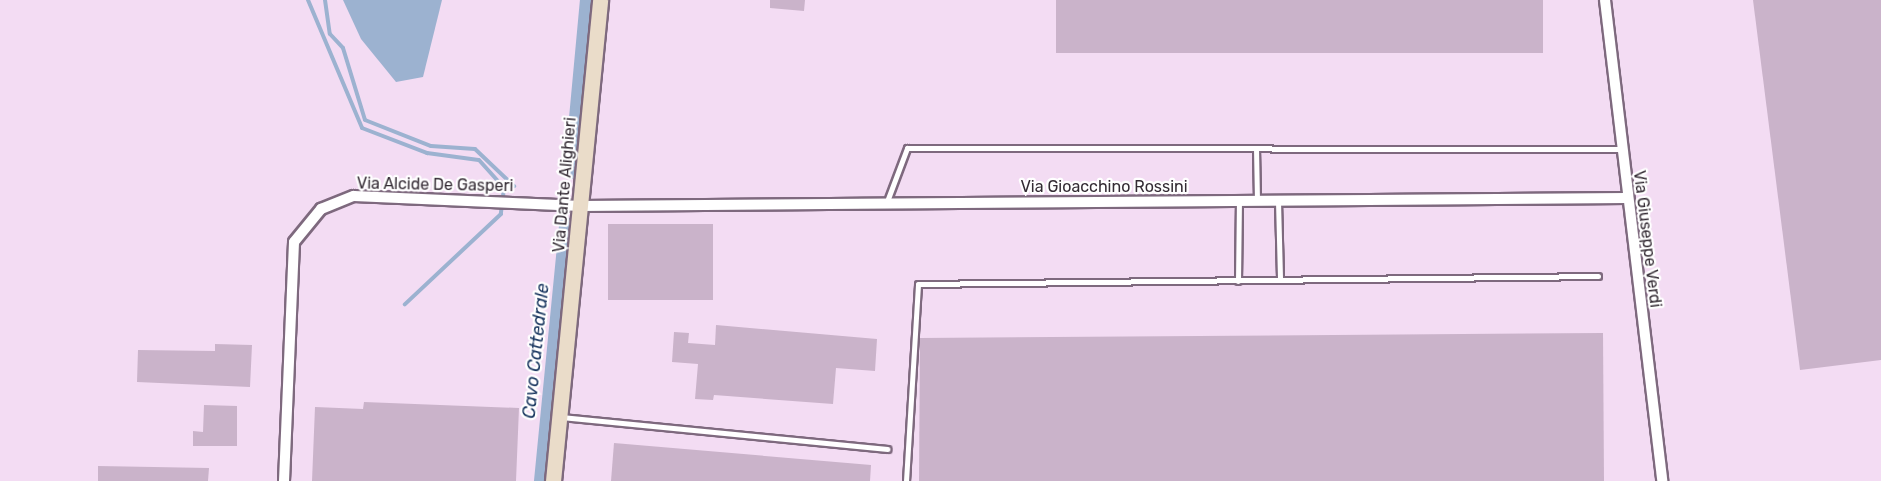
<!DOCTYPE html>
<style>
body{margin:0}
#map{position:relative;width:1881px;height:481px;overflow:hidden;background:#f3dcf3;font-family:Rubik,sans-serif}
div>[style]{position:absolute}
.water>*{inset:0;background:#9cb2d0}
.stream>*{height:4px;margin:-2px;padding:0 2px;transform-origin:2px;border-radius:2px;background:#9cb2d0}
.canal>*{height:14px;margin:-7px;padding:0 7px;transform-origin:7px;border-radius:7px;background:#9cb2d0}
.building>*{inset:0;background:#cab3ca}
.roads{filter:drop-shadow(2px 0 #7e697e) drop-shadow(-2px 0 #7e697e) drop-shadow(0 2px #7e697e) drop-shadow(0 -2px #7e697e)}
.lane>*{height:5px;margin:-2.5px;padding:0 2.5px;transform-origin:2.5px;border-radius:2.5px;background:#fff}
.street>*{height:10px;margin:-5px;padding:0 5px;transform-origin:5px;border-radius:5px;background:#fff}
.secondary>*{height:15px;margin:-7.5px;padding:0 7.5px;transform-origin:7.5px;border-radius:7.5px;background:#eadcc9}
span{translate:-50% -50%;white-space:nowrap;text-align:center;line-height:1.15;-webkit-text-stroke:4.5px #fff;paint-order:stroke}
.street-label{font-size:16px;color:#342b34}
.water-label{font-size:18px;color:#1a3760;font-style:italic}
</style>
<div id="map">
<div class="water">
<div style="clip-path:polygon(343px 0,442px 0,423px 77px,396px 82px,361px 39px)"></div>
</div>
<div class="stream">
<div style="left:308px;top:0;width:139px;rotate:67.1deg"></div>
<div style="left:362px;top:128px;width:70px;rotate:21deg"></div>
<div style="left:427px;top:153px;width:52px;rotate:7.7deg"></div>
<div style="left:479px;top:160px;width:38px;rotate:48deg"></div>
<div style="left:504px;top:188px;width:26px;rotate:97deg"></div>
<div style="left:501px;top:214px;width:132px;rotate:136.8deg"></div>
<div style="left:325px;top:0;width:34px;rotate:82deg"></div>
<div style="left:330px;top:34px;width:19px;rotate:47deg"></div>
<div style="left:343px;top:48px;width:75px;rotate:73deg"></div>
<div style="left:365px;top:120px;width:71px;rotate:21.5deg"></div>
<div style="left:431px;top:146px;width:44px;rotate:3.9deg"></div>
<div style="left:475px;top:149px;width:54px;rotate:43.5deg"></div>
</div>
<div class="canal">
<div style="left:571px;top:172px;width:173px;rotate:-84.7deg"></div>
<div style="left:541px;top:481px;width:258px;rotate:-84.4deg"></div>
</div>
<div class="building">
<div style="clip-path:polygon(770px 0,805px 0,804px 11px,770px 8px)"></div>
<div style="clip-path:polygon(1056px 0,1543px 0,1543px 53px,1056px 53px)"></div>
<div style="clip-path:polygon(1753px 0,1881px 0,1881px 360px,1800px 370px)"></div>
<div style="clip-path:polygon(608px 224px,713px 224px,713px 300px,608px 300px)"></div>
<div style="clip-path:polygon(716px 325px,877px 339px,875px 371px,836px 368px,833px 404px,714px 395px,713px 400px,695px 399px,698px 364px,672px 362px,674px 332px,689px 333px,688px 343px,715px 345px)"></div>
<div style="clip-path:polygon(1603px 333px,1604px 481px,919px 481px,920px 338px)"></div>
<div style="clip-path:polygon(215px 344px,252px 345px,250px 387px,137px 382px,138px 350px,215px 351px)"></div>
<div style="clip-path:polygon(364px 402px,519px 408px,516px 481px,312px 481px,315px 407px,363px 409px)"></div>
<div style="clip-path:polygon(204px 405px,237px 406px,237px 446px,193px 446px,193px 431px,203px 432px)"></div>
<div style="clip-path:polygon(614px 443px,871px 465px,870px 481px,611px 481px)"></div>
<div style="clip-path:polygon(98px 466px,209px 468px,208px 481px,98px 481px)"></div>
</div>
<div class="roads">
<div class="lane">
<div style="left:1256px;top:148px;width:53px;rotate:88.9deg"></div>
<div style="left:1278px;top:201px;width:79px;rotate:88.5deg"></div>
<div style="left:886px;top:204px;width:60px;rotate:-69.4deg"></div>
<div style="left:907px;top:148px;width:714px;rotate:0.08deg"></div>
<div style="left:1238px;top:281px;width:80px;rotate:-89.3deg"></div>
<div style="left:561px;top:417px;width:328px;rotate:5.6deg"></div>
<div style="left:906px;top:481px;width:197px;rotate:-86.5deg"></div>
<div style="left:918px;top:284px;width:680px;rotate:-0.67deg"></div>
</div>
<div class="street">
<div style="left:1605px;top:0;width:484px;rotate:83.2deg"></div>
<div style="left:284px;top:481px;width:239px;rotate:-87.6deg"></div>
<div style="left:294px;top:242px;width:43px;rotate:-50.7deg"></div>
<div style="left:321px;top:209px;width:35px;rotate:-22deg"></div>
<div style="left:354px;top:196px;width:227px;rotate:2.5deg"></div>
<div style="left:581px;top:206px;width:1046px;rotate:-0.44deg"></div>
</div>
<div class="secondary">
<div style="left:553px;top:481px;width:483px;rotate:-84.4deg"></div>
</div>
</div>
<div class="street-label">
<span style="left:435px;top:185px;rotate:1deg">Via Alcide De Gasperi</span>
<span style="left:565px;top:185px;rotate:-85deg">Via Dante Alighieri</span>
<span style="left:1104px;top:187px">Via Gioacchino Rossini</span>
<span style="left:1647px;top:239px;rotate:83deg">Via Giuseppe Verdi</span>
</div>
<div class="water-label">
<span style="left:536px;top:351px;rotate:-84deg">Cavo Cattedrale</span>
</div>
</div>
